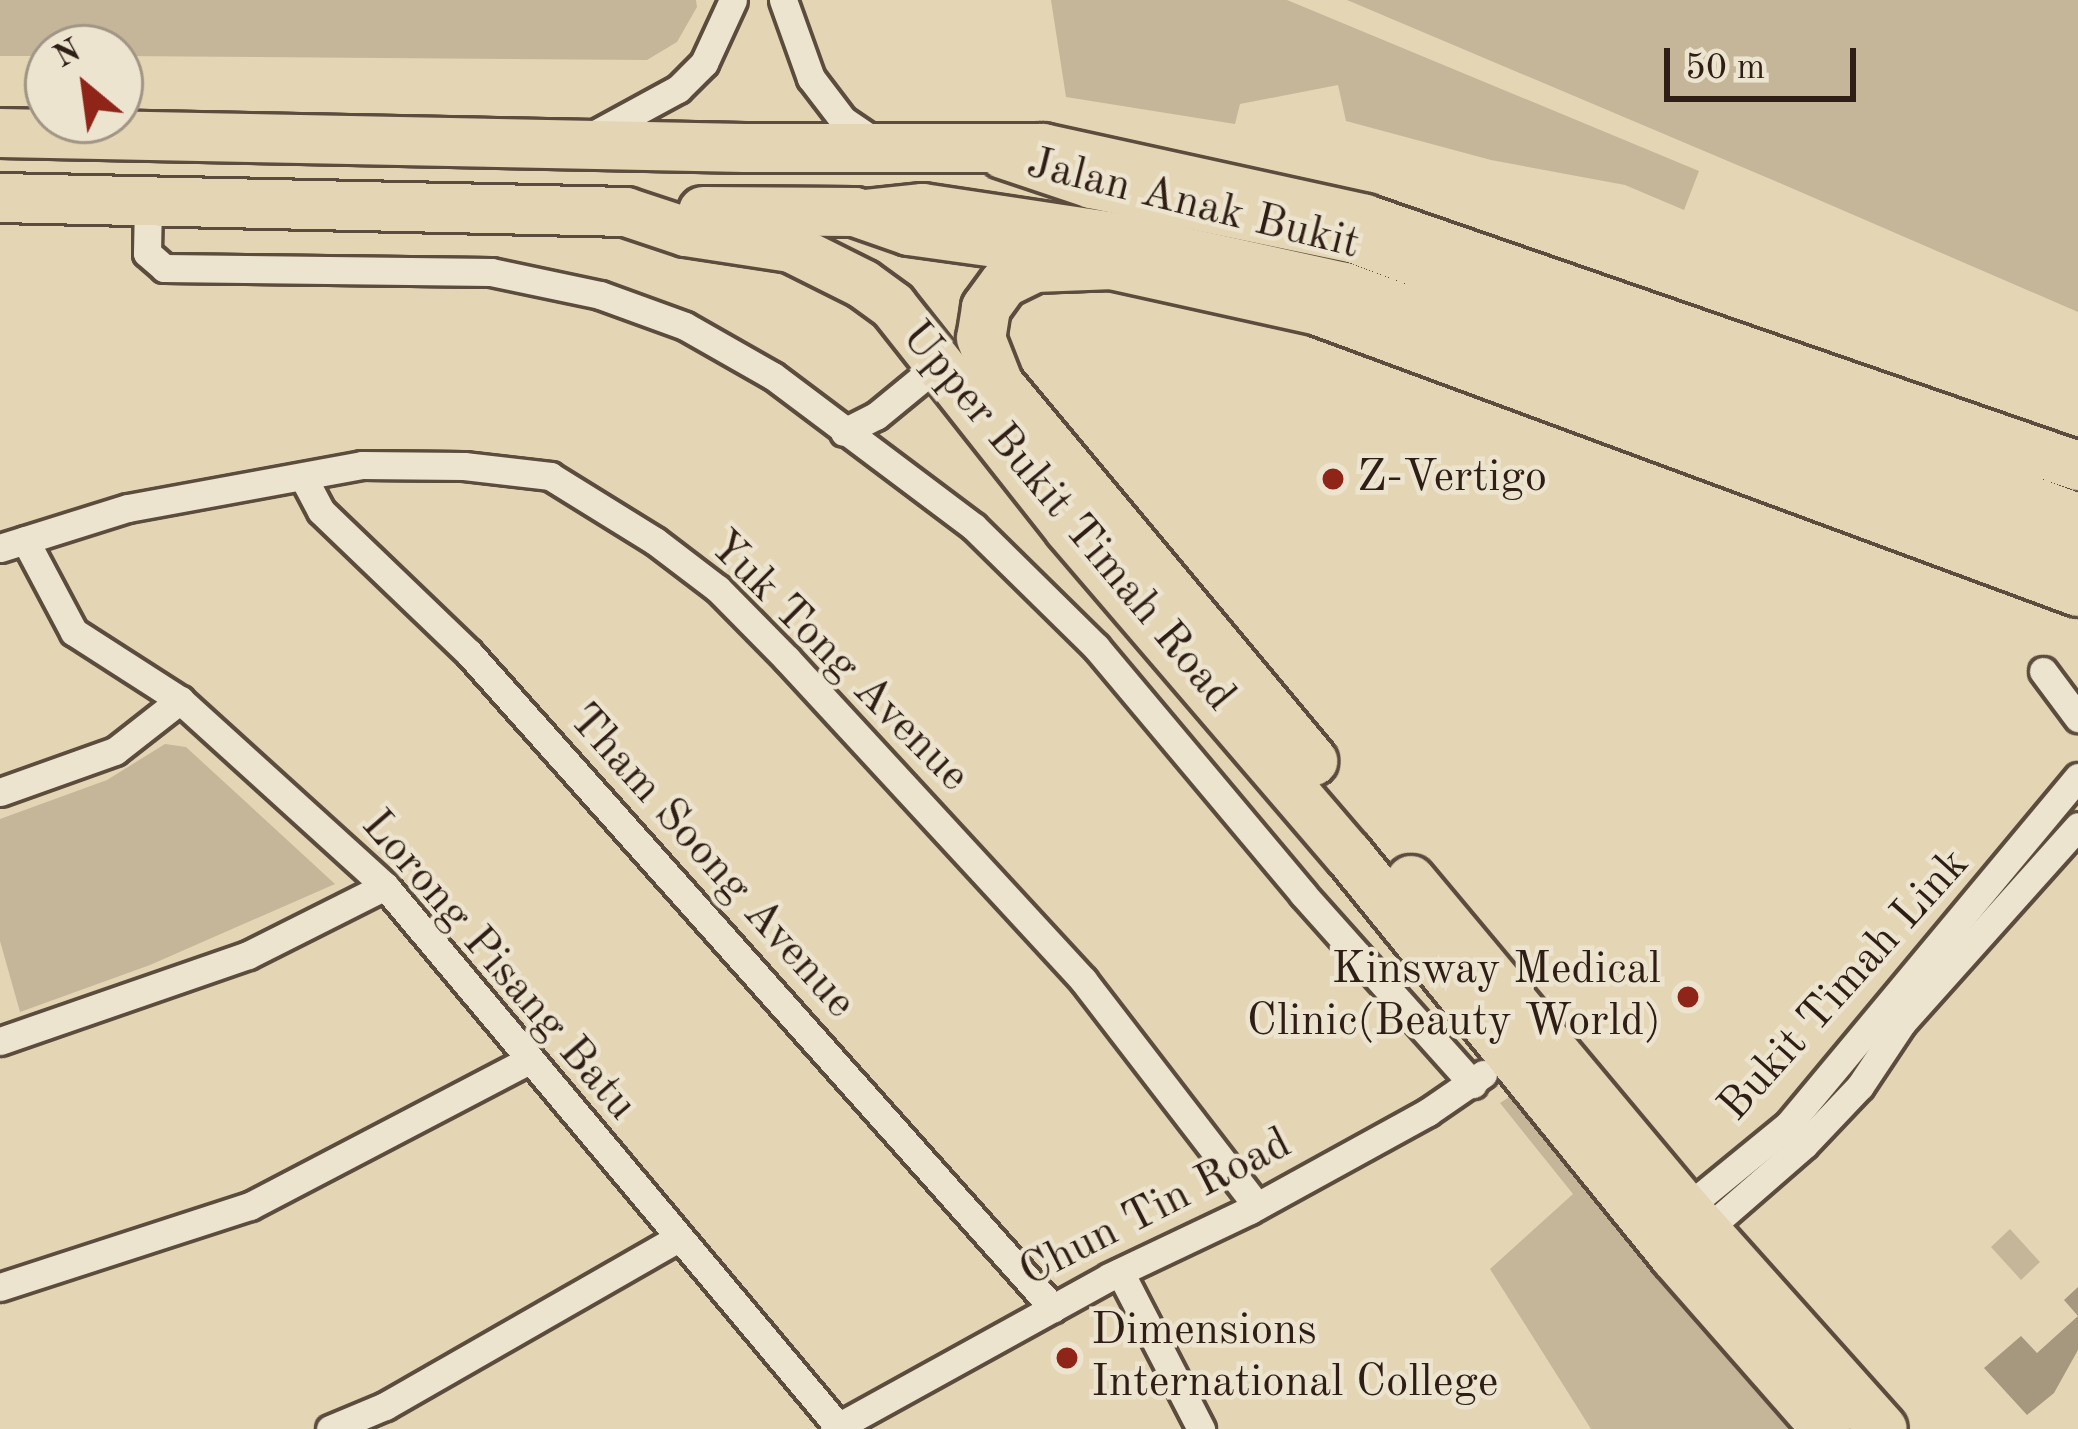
<!DOCTYPE html>
<style>
body{margin:0}
#map{position:relative;width:2078px;height:1429px;overflow:hidden;background:#e4d5b5;font-family:"Old Standard TT",serif}
div>[style]{position:absolute}
.green>*{inset:0;background:#c5b69a}
.water>*{inset:0;background:#a6977f}
.roads{filter:drop-shadow(3px 0 #5c4c3d) drop-shadow(-3px 0 #5c4c3d) drop-shadow(0 3px #5c4c3d) drop-shadow(0 -3px #5c4c3d)}
.street>*{height:27px;margin:-13.5px;padding:0 13.5px;transform-origin:13.5px;border-radius:13.5px;background:#ede4cf}
.primary>*{height:42px;margin:-21px;padding:0 21px;transform-origin:21px;border-radius:21px;background:#e4d5b5}
.highway>*{height:48px;margin:-24px;padding:0 24px;transform-origin:24px;border-radius:24px;background:#e4d5b5}
.dots>*{width:33px;height:33px;translate:-50% -50%;box-sizing:border-box;border:6px solid #ede4cf;border-radius:50%}
span{translate:-50% -50%;white-space:nowrap;text-align:center;line-height:1.15;-webkit-text-stroke:9px #ede4cf;paint-order:stroke}
.street-label{font-size:45px;color:#2f1e15}
.poi-label{font-size:45px;color:#2f1e15}
.left{translate:0 -50%;text-align:left}
.right{translate:-100% -50%;text-align:right}
.north{position:absolute;left:24px;top:24px;width:120px;height:120px;box-sizing:border-box;background:#ede4cf;border:3px solid #a19585;border-radius:50%;rotate:331deg;font-size:33px;font-weight:700;line-height:48px;text-align:center;color:#2f1e15}
.north::after{content:'';display:block;margin:auto;width:42px;height:54px;background:#8f2418;clip-path:polygon(50% 0,100% 100%,50% 72%,0 100%)}
.scale{position:absolute;left:1664px;top:48px;width:192px;height:54px;box-sizing:border-box;border:6px solid #2f1e15;border-top:0;padding-left:15px;font-size:36px;line-height:42px;white-space:nowrap;color:#2f1e15;-webkit-text-stroke:9px #ede4cf;paint-order:stroke}
</style>
<div id="map">
<div class="green">
<div style="clip-path:polygon(0 0,696px 0,697px 7px,677px 42px,647px 60px,120px 56px,120px 48px,48px 48px,48px 56px,0 56px)"></div>
<div style="clip-path:polygon(1051px 0,1287px 0,1699px 171px,1684px 210px,1625px 185px,1491px 160px,1346px 121px,1338px 85px,1240px 104px,1235px 124px,1066px 97px)"></div>
<div style="clip-path:polygon(1347px 0,2078px 0,2078px 312px,1775px 181px)"></div>
<div style="clip-path:polygon(165px 744px,186px 747px,335px 884px,150px 965px,20px 1012px,0 941px,0 819px,107px 780px)"></div>
<div style="clip-path:polygon(1517px 1092px,1797px 1429px,1591px 1429px,1490px 1269px,1573px 1194px,1500px 1103px)"></div>
<div style="clip-path:polygon(2010px 1229px,2040px 1262px,2021px 1280px,1991px 1247px)"></div>
</div>
<div class="water">
<div style="clip-path:polygon(2078px 1287px,2078px 1350px,2054px 1393px,2027px 1415px,1984px 1368px,2021px 1336px,2037px 1353px,2078px 1316px,2064px 1300px)"></div>
</div>
<div class="roads">
<div class="street">
<div style="left:783px;top:0;width:83px;rotate:70.3deg"></div>
<div style="left:811px;top:78px;width:53px;rotate:52.7deg"></div>
<div style="left:843px;top:120px;width:40px;rotate:34deg"></div>
<div style="left:584px;top:140px;width:107px;rotate:-28.5deg"></div>
<div style="left:678px;top:89px;width:37px;rotate:-45deg"></div>
<div style="left:704px;top:63px;width:69px;rotate:-65.3deg"></div>
<div style="left:148px;top:201px;width:52px;rotate:91.1deg"></div>
<div style="left:147px;top:253px;width:23px;rotate:41deg"></div>
<div style="left:164px;top:268px;width:327px;rotate:0.7deg"></div>
<div style="left:491px;top:272px;width:111px;rotate:11.9deg"></div>
<div style="left:600px;top:295px;width:90px;rotate:20deg"></div>
<div style="left:685px;top:326px;width:101px;rotate:29.6deg"></div>
<div style="left:773px;top:376px;width:251px;rotate:36.9deg"></div>
<div style="left:974px;top:527px;width:171px;rotate:44.5deg"></div>
<div style="left:1096px;top:647px;width:322px;rotate:50deg"></div>
<div style="left:1303px;top:894px;width:255px;rotate:48.2deg"></div>
<div style="left:844px;top:432px;width:36px;rotate:-27deg"></div>
<div style="left:876px;top:416px;width:80px;rotate:-39.4deg"></div>
<div style="left:303px;top:477px;width:38px;rotate:62deg"></div>
<div style="left:321px;top:511px;width:205px;rotate:43.8deg"></div>
<div style="left:469px;top:653px;width:878px;rotate:48.28deg"></div>
<div style="left:25px;top:540px;width:104px;rotate:62deg"></div>
<div style="left:74px;top:632px;width:126px;rotate:32.7deg"></div>
<div style="left:180px;top:700px;width:277px;rotate:42.2deg"></div>
<div style="left:385px;top:886px;width:705px;rotate:50.01deg"></div>
<div style="left:0;top:548px;width:134px;rotate:-17.4deg"></div>
<div style="left:128px;top:508px;width:238px;rotate:-10.4deg"></div>
<div style="left:362px;top:465px;width:102px;rotate:0.6deg"></div>
<div style="left:464px;top:466px;width:87px;rotate:6.6deg"></div>
<div style="left:550px;top:476px;width:123px;rotate:31.8deg"></div>
<div style="left:655px;top:541px;width:79px;rotate:37.3deg"></div>
<div style="left:718px;top:589px;width:98px;rotate:45.4deg"></div>
<div style="left:787px;top:659px;width:437px;rotate:47.3deg"></div>
<div style="left:1083px;top:980px;width:285px;rotate:52.4deg"></div>
<div style="left:2043px;top:671px;width:59px;rotate:53.3deg"></div>
<div style="left:0;top:792px;width:122px;rotate:-19.6deg"></div>
<div style="left:115px;top:751px;width:83px;rotate:-38.1deg"></div>
<div style="left:0;top:1041px;width:262px;rotate:-19.1deg"></div>
<div style="left:248px;top:955px;width:153px;rotate:-26.7deg"></div>
<div style="left:1678px;top:1215px;width:142px;rotate:-39.3deg"></div>
<div style="left:1788px;top:1125px;width:453px;rotate:-50.2deg"></div>
<div style="left:1697px;top:1238px;width:142px;rotate:-41deg"></div>
<div style="left:1804px;top:1145px;width:81px;rotate:-46.5deg"></div>
<div style="left:1860px;top:1086px;width:76px;rotate:-56.3deg"></div>
<div style="left:1902px;top:1023px;width:264px;rotate:-48.2deg"></div>
<div style="left:1120px;top:1272px;width:177px;rotate:62.7deg"></div>
<div style="left:0;top:1287px;width:263px;rotate:-18deg"></div>
<div style="left:250px;top:1206px;width:315px;rotate:-27.6deg"></div>
<div style="left:330px;top:1429px;width:60px;rotate:-22.7deg"></div>
<div style="left:385px;top:1406px;width:338px;rotate:-29.8deg"></div>
<div style="left:834px;top:1429px;width:314px;rotate:-28.9deg"></div>
<div style="left:1109px;top:1277px;width:156px;rotate:-25.4deg"></div>
<div style="left:1250px;top:1210px;width:203px;rotate:-28.8deg"></div>
<div style="left:1428px;top:1112px;width:67px;rotate:-34.6deg"></div>
</div>
<div class="primary">
<div style="left:1002px;top:157px;width:94px;rotate:18.6deg"></div>
<div style="left:1091px;top:187px;width:269px;rotate:11.8deg"></div>
<div style="left:1354px;top:242px;width:774px;rotate:20.66deg"></div>
<div style="left:857px;top:212px;width:66px;rotate:-6.1deg"></div>
<div style="left:923px;top:205px;width:201px;rotate:8.6deg"></div>
<div style="left:1122px;top:235px;width:228px;rotate:12.4deg"></div>
<div style="left:1345px;top:284px;width:781px;rotate:20.22deg"></div>
</div>
<div class="highway">
<div style="left:0;top:133px;width:745px;rotate:1.15deg"></div>
<div style="left:745px;top:148px;width:298px"></div>
<div style="left:1043px;top:148px;width:330px;rotate:12.4deg"></div>
<div style="left:1365px;top:219px;width:755px;rotate:19.11deg"></div>
<div style="left:0;top:198px;width:626px;rotate:1.28deg"></div>
<div style="left:626px;top:212px;width:63px;rotate:18.4deg"></div>
<div style="left:686px;top:232px;width:106px;rotate:8.7deg"></div>
<div style="left:791px;top:248px;width:80px;rotate:26.6deg"></div>
<div style="left:863px;top:284px;width:37px;rotate:36deg"></div>
<div style="left:893px;top:306px;width:284px;rotate:51.7deg"></div>
<div style="left:1069px;top:529px;width:428px;rotate:49.4deg"></div>
<div style="left:1348px;top:854px;width:519px;rotate:50.94deg"></div>
<div style="left:1675px;top:1257px;width:229px;rotate:48.7deg"></div>
<div style="left:703px;top:211px;width:152px;rotate:0.4deg"></div>
<div style="left:855px;top:212px;width:57px;rotate:19.4deg"></div>
<div style="left:909px;top:231px;width:131px;rotate:7.9deg"></div>
<div style="left:1039px;top:249px;width:286px;rotate:12.5deg"></div>
<div style="left:1318px;top:311px;width:810px;rotate:20.29deg"></div>
<div style="left:1114px;top:265px;width:79px;rotate:177.8deg"></div>
<div style="left:1035px;top:268px;width:34px;rotate:154deg"></div>
<div style="left:1004px;top:283px;width:31px;rotate:126deg"></div>
<div style="left:986px;top:308px;width:30px;rotate:99deg"></div>
<div style="left:981px;top:338px;width:49px;rotate:68.6deg"></div>
<div style="left:999px;top:384px;width:491px;rotate:50.2deg"></div>
<div style="left:1411px;top:880px;width:429px;rotate:50.1deg"></div>
<div style="left:1686px;top:1209px;width:295px;rotate:48.2deg"></div>
</div>
</div>
<div class="dots">
<div style="left:1333px;top:479px;background:#8f2418"></div>
<div style="left:1688px;top:997px;background:#8f2418"></div>
<div style="left:1067px;top:1358px;background:#8f2418"></div>
</div>
<div class="street-label">
<span style="left:1193px;top:205px;rotate:14deg">Jalan Anak Bukit</span>
<span style="left:1067px;top:517px;rotate:50deg">Upper Bukit Timah Road</span>
<span style="left:838px;top:662px;rotate:45deg">Yuk Tong Avenue</span>
<span style="left:711px;top:862px;rotate:48deg">Tham Soong Avenue</span>
<span style="left:498px;top:966px;rotate:49deg">Lorong Pisang Batu</span>
<span style="left:1845px;top:986px;rotate:-48deg">Bukit Timah Link</span>
<span style="left:1156px;top:1209px;rotate:-27deg">Chun Tin Road</span>
</div>
<div class="poi-label">
<span class="left" style="left:1357px;top:479px">Z-Vertigo</span>
<span class="right" style="left:1661px;top:997px">Kinsway Medical<br>Clinic(Beauty World)</span>
<span class="left" style="left:1091px;top:1358px">Dimensions<br>International College</span>
</div>
<div class="north">N</div>
<div class="scale">50 m</div>
</div>
